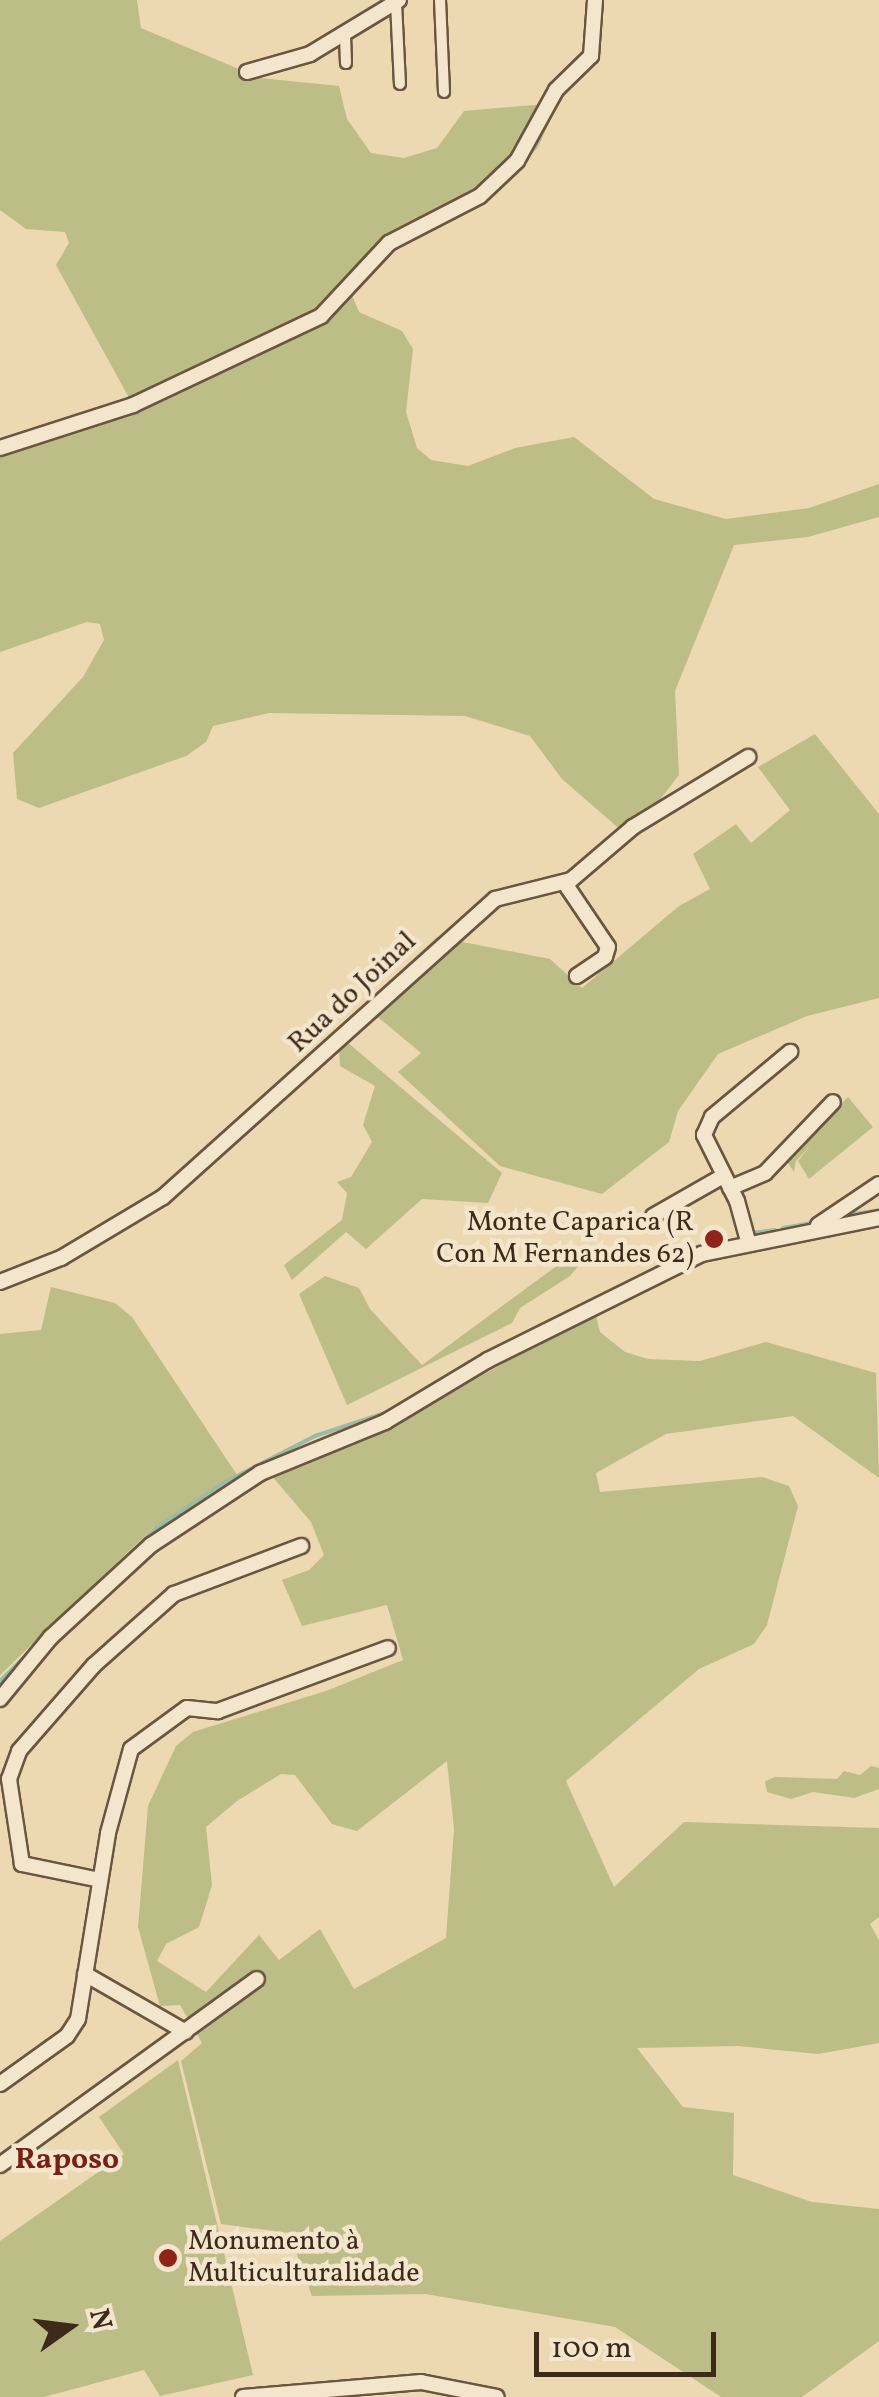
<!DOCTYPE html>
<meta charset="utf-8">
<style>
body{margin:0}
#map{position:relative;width:879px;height:2397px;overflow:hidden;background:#ecd8b1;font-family:Vollkorn,serif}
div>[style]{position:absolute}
.green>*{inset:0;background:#bdbd88}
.stream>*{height:4px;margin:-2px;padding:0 2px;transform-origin:2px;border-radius:2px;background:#9abba6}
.roads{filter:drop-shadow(2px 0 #6a5640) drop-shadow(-2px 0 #6a5640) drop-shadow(0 2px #6a5640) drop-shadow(0 -2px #6a5640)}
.pedestrian>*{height:10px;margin:-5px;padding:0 5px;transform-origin:5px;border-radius:5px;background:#f3e6cc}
.minor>*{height:14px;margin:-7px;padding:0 7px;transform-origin:7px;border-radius:7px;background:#f3e6cc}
.dots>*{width:28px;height:28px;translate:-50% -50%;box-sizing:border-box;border:5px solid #f3e6cc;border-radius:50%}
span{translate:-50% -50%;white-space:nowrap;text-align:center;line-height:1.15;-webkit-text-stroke:9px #f3e6cc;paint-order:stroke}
.street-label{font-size:28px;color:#3e2a1a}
.poi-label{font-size:28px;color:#3e2a1a}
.right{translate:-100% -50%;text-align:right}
.left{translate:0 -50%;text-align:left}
.neighbourhood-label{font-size:30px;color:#7a1f14;font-weight:700}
.north{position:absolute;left:20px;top:2277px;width:100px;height:100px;-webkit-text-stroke:8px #f3e6cc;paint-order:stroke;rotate:76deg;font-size:28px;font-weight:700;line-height:40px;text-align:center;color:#3e2a1a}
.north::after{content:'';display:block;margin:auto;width:35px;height:45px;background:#3e2a1a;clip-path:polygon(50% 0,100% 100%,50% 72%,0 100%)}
.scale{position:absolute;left:534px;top:2332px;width:182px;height:45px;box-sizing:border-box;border:5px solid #3e2a1a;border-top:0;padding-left:12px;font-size:30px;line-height:35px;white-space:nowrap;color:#3e2a1a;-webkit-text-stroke:8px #f3e6cc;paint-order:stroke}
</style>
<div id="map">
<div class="green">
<div style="clip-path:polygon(0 0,137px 0,141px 28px,260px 78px,339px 86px,347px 119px,371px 153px,404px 158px,437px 148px,464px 111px,558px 103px,538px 147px,512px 178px,471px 210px,400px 243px,349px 288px,359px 312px,402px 331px,413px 349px,406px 412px,417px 448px,431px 460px,468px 466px,515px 448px,574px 437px,654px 499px,726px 519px,809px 508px,879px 484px,879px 517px,808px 537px,734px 545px,675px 691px,679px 775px,630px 838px,562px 779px,530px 736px,465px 716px,269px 713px,213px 726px,206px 742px,186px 756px,39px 808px,17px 799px,13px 753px,83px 677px,104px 640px,100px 624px,87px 622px,0 652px,0 448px,133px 405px,56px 265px,69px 243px,65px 232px,26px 229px,0 210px)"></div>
<div style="clip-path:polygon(815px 734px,879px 814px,879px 998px,807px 1016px,718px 1054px,678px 1111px,669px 1142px,602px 1194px,500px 1166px,398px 1072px,421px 1053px,379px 1018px,348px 1021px,437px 937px,550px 959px,582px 988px,679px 906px,710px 889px,693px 854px,736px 824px,751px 843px,790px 810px,758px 767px)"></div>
<div style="clip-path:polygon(347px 1042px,502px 1173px,488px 1203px,422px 1199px,366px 1249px,346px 1232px,292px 1280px,284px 1265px,342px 1220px,347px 1193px,337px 1182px,351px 1177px,372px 1142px,363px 1125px,375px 1086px,340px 1066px,339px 1050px)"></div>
<div style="clip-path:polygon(848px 1097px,873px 1127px,809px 1179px,798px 1161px,811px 1145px,796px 1161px,794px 1172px,784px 1157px)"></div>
<div style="clip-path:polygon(evenodd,761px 1249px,710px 1259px,596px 1316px,600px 1332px,625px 1352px,648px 1359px,700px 1361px,766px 1342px,876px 1373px,879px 1478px,793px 1416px,666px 1434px,596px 1473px,600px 1492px,762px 1477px,789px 1486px,798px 1506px,767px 1625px,754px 1644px,699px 1669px,566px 1781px,614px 1887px,684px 1822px,879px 1828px,879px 1917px,870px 1924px,879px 1940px,879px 2043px,818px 2054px,738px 2046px,637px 2048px,683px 2107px,734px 2113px,733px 2175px,812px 2202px,879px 2209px,879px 2341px,802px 2397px,721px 2397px,615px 2327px,426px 2294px,312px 2296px,289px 2233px,221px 2224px,181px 2061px,202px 2043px,180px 2005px,160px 2006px,138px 1927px,148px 1806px,176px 1746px,193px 1732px,326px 1691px,403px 1660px,387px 1605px,302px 1626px,282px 1580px,309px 1570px,324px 1555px,311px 1522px,271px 1475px,387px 1428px,596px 1312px,710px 1258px,761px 1249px,447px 1761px,454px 1829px,446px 1938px,354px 1989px,320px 1929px,279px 1960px,259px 1935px,206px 1992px,157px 1961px,166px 1944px,199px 1927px,212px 1885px,206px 1827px,237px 1801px,281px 1774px,295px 1775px,332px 1824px,357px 1831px,447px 1761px)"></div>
<div style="clip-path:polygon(591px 1251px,570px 1276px,520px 1308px,512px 1323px,347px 1405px,299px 1294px,325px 1276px,359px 1288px,370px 1309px,422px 1365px,562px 1262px)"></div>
<div style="clip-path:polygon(51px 1287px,115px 1303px,132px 1317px,245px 1487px,155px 1526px,0 1675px,0 1334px,41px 1330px)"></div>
<div style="clip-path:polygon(871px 1766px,879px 1768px,879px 1789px,854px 1798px,813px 1792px,791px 1799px,767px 1792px,765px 1781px,775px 1777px,837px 1779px,844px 1771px,860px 1775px)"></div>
<div style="clip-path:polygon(178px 2060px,253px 2375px,160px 2396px,144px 2370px,44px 2397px,0 2397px,0 2241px,124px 2154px,99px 2117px)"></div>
</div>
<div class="stream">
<div style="left:842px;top:1216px;width:37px;rotate:-9deg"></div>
<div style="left:783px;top:1228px;width:28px;rotate:-10deg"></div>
<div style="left:751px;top:1233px;width:24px;rotate:-7deg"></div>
<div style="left:401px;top:1405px;width:85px;rotate:-31.1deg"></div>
<div style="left:0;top:1681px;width:219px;rotate:-44.4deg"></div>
<div style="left:156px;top:1528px;width:83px;rotate:-33.7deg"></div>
<div style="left:225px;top:1482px;width:101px;rotate:-27.1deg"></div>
<div style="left:315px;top:1436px;width:77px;rotate:-18.2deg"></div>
</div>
<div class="roads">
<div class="pedestrian">
<div style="left:440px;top:0;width:92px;rotate:87.5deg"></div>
<div style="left:396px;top:3px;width:81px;rotate:87.2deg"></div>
<div style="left:345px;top:35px;width:28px;rotate:88deg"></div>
</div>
<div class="minor">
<div style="left:247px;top:72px;width:66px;rotate:-15.9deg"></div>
<div style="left:310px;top:54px;width:104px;rotate:-31.2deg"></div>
<div style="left:0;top:448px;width:140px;rotate:-17.9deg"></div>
<div style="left:133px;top:405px;width:208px;rotate:-25.3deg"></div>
<div style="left:321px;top:316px;width:100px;rotate:-47deg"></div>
<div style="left:389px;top:243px;width:102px;rotate:-27.3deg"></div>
<div style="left:480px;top:196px;width:51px;rotate:-43.4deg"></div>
<div style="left:517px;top:161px;width:81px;rotate:-61.2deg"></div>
<div style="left:556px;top:90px;width:49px;rotate:-44.2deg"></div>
<div style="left:591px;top:56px;width:56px;rotate:-85.9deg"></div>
<div style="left:564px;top:882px;width:78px;rotate:55.9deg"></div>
<div style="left:608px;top:947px;width:10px;rotate:107deg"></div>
<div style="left:605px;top:957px;width:34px;rotate:146deg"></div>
<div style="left:730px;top:1188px;width:38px;rotate:-23deg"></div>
<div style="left:765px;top:1173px;width:98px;rotate:-46.2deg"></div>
<div style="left:653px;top:1216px;width:81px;rotate:-29.7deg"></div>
<div style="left:818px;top:1225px;width:73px;rotate:-33.9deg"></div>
<div style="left:748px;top:1241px;width:41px;rotate:-105.4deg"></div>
<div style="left:737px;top:1201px;width:74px;rotate:-116.6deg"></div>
<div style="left:704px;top:1135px;width:20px;rotate:-66deg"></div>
<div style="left:712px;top:1117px;width:102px;rotate:-39.8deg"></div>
<div style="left:0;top:1282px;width:66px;rotate:-21.5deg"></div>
<div style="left:61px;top:1258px;width:119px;rotate:-30.9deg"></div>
<div style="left:163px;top:1197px;width:446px;rotate:-41.9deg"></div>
<div style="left:495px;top:899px;width:78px;rotate:-14deg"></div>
<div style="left:571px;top:880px;width:82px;rotate:-40.5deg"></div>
<div style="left:633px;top:827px;width:135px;rotate:-31.3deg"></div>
<div style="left:0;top:1699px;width:80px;rotate:-50.6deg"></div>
<div style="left:51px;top:1637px;width:136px;rotate:-42.6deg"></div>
<div style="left:151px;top:1545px;width:131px;rotate:-33.4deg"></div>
<div style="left:260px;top:1473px;width:135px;rotate:-22.2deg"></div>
<div style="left:385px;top:1422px;width:120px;rotate:-31deg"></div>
<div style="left:488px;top:1360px;width:239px;rotate:-26.4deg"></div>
<div style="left:702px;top:1254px;width:181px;rotate:-11.5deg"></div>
<div style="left:100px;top:1880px;width:80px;rotate:-168.4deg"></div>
<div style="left:22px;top:1864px;width:86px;rotate:-98.7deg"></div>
<div style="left:9px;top:1779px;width:30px;rotate:-70deg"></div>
<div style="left:19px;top:1751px;width:114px;rotate:-48.9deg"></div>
<div style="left:94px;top:1665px;width:107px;rotate:-41.6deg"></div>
<div style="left:174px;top:1594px;width:136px;rotate:-20.7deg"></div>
<div style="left:85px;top:1974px;width:116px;rotate:29.9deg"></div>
<div style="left:0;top:2084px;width:82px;rotate:-35.6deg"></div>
<div style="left:67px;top:2036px;width:20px;rotate:-57deg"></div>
<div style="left:78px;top:2019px;width:188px;rotate:-80.8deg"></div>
<div style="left:108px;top:1833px;width:87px;rotate:-74.7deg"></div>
<div style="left:131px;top:1749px;width:69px;rotate:-36.2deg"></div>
<div style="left:187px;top:1708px;width:31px;rotate:6deg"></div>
<div style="left:218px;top:1711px;width:181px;rotate:-20.3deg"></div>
<div style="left:0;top:2165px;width:317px;rotate:-35.9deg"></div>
<div style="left:243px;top:2397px;width:179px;rotate:-4.8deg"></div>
<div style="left:421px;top:2382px;width:77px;rotate:11.2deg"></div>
</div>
</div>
<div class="dots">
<div style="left:714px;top:1239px;background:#8f2418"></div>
<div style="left:168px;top:2258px;background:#8f2418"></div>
</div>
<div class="street-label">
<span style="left:353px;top:993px;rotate:-43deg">Rua do Joinal</span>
</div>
<div class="poi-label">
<span class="right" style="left:694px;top:1239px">Monte Caparica (R<br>Con M Fernandes 62)</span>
<span class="left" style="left:188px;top:2258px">Monumento à<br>Multiculturalidade</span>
</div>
<div class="neighbourhood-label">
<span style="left:67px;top:2160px">Raposo</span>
</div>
<div class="north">N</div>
<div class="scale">100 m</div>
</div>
